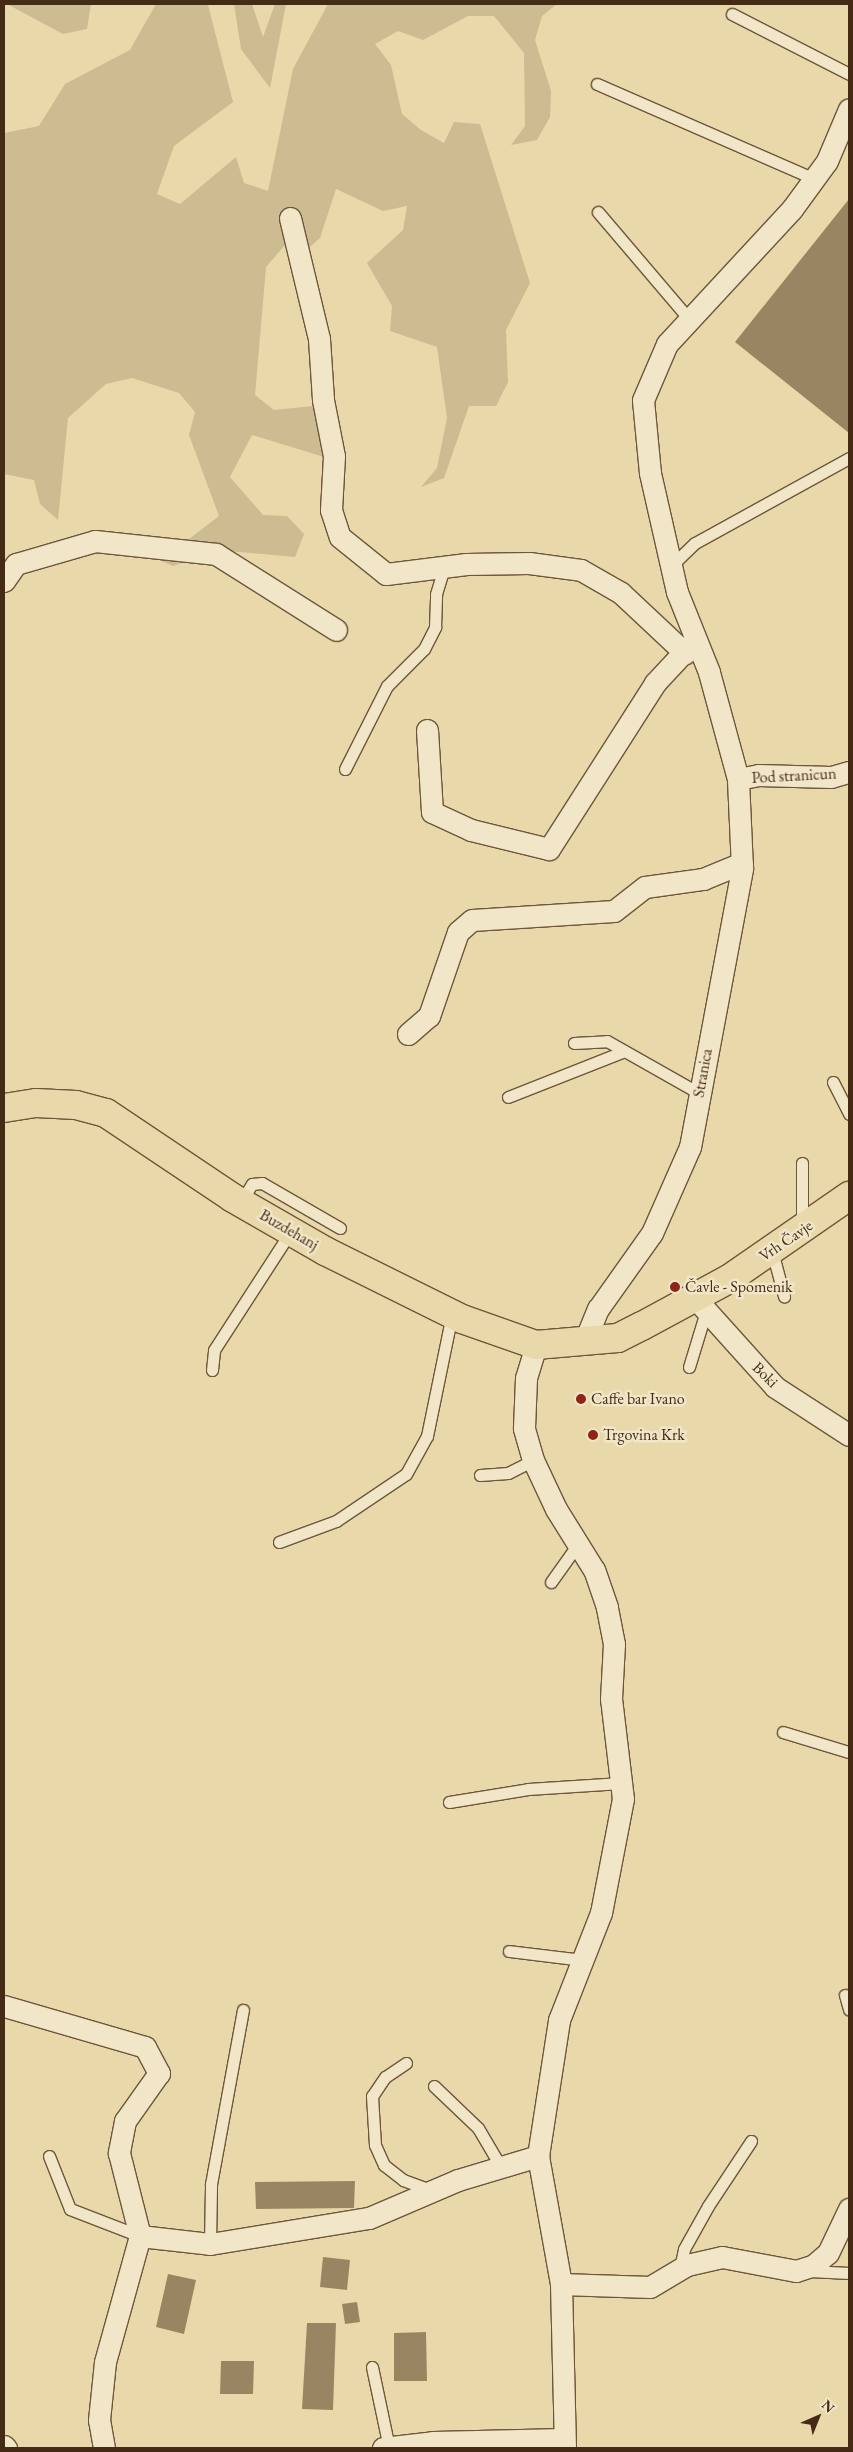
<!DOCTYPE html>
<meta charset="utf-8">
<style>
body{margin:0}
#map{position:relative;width:853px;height:2452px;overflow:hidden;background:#e9d9aa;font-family:"EB Garamond",serif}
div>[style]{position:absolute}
.green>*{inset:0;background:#cdbb91}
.building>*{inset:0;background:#9a8563}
.roads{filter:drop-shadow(1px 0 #6e563b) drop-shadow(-1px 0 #6e563b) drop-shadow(0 1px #6e563b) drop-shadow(0 -1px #6e563b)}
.lane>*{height:11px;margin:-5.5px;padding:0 5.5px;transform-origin:5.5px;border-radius:5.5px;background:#f1e6c8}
.street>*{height:21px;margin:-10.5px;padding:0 10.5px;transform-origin:10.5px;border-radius:10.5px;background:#f1e6c8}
.primary>*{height:28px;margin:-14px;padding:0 14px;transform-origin:14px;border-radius:14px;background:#e9d9aa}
.dots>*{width:14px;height:14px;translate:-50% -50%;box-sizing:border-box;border:2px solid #f1e6c8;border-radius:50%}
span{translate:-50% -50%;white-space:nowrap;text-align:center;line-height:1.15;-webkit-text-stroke:5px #f1e6c8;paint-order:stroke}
.street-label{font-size:16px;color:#452a16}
.poi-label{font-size:16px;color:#452a16}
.left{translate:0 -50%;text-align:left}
.frame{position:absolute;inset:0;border:5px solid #452a16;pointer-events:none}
.north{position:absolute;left:793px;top:2392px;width:50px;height:50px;-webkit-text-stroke:4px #f1e6c8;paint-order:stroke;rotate:44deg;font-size:14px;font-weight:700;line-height:20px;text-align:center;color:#452a16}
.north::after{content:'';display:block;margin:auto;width:18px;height:22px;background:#452a16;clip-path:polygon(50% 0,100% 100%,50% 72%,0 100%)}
</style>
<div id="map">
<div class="green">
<div style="clip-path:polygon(7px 4px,91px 4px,87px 29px,63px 34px)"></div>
<div style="clip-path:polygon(156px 4px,213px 4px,208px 5px,233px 102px,174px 146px,157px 194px,180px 204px,236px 157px,244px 183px,268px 191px,293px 69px,328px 4px,557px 4px,542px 16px,535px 40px,551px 91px,550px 117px,537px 140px,511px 145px,525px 126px,524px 53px,494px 16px,468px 16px,423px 40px,398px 31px,375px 44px,391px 65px,402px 114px,421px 130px,444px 143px,454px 122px,480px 124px,530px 283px,506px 330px,508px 382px,496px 406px,469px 406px,444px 478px,421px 487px,437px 468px,447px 418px,437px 347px,390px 331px,392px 306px,367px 263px,403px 230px,407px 206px,383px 211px,336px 189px,320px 238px,301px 255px,298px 230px,266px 267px,255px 395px,274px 410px,323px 405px,324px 457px,252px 435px,230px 477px,263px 515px,287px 516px,304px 534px,295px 557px,219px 550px,173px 566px,130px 547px,180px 546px,219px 516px,189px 435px,195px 412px,179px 393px,132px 378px,106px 384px,68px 418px,58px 520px,40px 504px,34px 480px,4px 474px,4px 133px,39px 126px,65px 84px,130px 50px)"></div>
<div style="clip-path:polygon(234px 4px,252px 4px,263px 37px,275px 4px,286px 4px,270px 88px,241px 49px)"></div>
</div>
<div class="building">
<div style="clip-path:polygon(849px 199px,849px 433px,735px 342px)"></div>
<div style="clip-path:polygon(355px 2181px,354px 2208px,256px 2209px,255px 2182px)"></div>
<div style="clip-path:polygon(323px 2257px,350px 2260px,347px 2290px,320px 2287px)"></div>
<div style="clip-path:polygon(168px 2274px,196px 2280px,184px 2334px,156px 2327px)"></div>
<div style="clip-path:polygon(357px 2302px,360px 2322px,345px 2324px,342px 2304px)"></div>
<div style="clip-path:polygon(307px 2323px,336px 2323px,333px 2410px,302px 2409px)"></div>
<div style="clip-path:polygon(426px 2332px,427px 2381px,394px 2381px,394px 2333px)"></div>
<div style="clip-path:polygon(221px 2361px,254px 2361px,253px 2394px,220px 2394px)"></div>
</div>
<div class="roads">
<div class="lane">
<div style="left:732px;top:14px;width:131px;rotate:27.1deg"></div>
<div style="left:597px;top:84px;width:237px;rotate:23.6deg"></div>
<div style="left:598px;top:212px;width:142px;rotate:49.6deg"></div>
<div style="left:671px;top:566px;width:33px;rotate:-44deg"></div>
<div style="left:695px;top:543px;width:176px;rotate:-28.9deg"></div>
<div style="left:345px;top:769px;width:93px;rotate:-63.2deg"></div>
<div style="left:387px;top:686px;width:52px;rotate:-45deg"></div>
<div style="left:424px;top:649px;width:25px;rotate:-63deg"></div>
<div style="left:435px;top:627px;width:33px;rotate:-88deg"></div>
<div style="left:436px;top:594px;width:27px;rotate:-73deg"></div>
<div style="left:574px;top:1043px;width:33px;rotate:-3deg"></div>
<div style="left:607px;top:1041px;width:106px;rotate:29.5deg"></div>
<div style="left:833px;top:1082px;width:36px;rotate:63deg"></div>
<div style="left:508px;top:1097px;width:123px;rotate:-21.5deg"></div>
<div style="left:241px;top:1202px;width:21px;rotate:-59deg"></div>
<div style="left:252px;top:1184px;width:10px;rotate:-6deg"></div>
<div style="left:262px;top:1183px;width:90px;rotate:30deg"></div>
<div style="left:802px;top:1226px;width:63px;rotate:-90deg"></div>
<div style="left:772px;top:1251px;width:47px;rotate:75.1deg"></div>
<div style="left:689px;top:1367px;width:59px;rotate:-73.1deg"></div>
<div style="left:212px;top:1370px;width:20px;rotate:-84deg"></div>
<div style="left:214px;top:1350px;width:142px;rotate:-57.1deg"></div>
<div style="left:480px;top:1475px;width:28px;rotate:-4deg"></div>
<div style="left:508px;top:1473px;width:28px;rotate:-27deg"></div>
<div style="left:279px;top:1542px;width:61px;rotate:-20.2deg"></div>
<div style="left:336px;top:1521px;width:84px;rotate:-33.9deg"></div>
<div style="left:406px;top:1474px;width:43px;rotate:-61.1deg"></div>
<div style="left:427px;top:1436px;width:125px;rotate:-78.4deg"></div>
<div style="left:551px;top:1582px;width:47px;rotate:-54.6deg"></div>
<div style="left:783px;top:1732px;width:69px;rotate:16.9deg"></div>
<div style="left:449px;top:1802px;width:80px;rotate:-9.3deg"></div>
<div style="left:528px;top:1789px;width:93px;rotate:-3.7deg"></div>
<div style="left:509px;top:1951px;width:75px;rotate:6.9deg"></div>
<div style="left:845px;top:1995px;width:15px;rotate:74deg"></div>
<div style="left:406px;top:2063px;width:25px;rotate:146deg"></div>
<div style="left:385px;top:2077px;width:23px;rotate:124deg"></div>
<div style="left:372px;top:2096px;width:49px;rotate:86.5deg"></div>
<div style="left:375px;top:2145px;width:22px;rotate:66deg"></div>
<div style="left:384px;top:2165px;width:24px;rotate:38deg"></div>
<div style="left:403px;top:2180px;width:32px;rotate:20deg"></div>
<div style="left:434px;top:2086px;width:61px;rotate:43.7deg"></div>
<div style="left:478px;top:2128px;width:45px;rotate:59.5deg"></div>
<div style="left:49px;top:2156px;width:57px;rotate:68.4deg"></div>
<div style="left:70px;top:2209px;width:75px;rotate:21.1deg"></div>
<div style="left:210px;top:2244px;width:60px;rotate:-89deg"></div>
<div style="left:211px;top:2184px;width:177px;rotate:-79.6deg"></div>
<div style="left:680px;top:2268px;width:19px;rotate:-78deg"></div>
<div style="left:684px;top:2249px;width:49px;rotate:-60.8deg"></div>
<div style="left:708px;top:2206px;width:78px;rotate:-56.5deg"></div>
<div style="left:809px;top:2271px;width:40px;rotate:2.9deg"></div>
<div style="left:372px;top:2367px;width:83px;rotate:78.1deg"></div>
</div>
<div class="street">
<div style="left:290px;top:218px;width:124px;rotate:76.5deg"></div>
<div style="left:319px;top:339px;width:61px;rotate:86.2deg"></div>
<div style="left:323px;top:400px;width:57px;rotate:78.9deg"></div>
<div style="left:334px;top:456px;width:54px;rotate:93.2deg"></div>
<div style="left:331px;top:510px;width:28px;rotate:72deg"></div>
<div style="left:340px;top:537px;width:59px;rotate:38.8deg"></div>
<div style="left:386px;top:574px;width:81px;rotate:-7.1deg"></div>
<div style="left:466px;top:564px;width:63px;rotate:-0.9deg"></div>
<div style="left:529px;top:563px;width:52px;rotate:7.7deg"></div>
<div style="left:581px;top:570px;width:46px;rotate:29.9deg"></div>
<div style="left:621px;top:593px;width:88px;rotate:43.2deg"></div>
<div style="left:4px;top:581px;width:21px;rotate:-55deg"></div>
<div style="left:16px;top:564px;width:82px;rotate:-16.2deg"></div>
<div style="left:95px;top:541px;width:122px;rotate:6.1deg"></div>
<div style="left:216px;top:554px;width:142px;rotate:32.3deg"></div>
<div style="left:427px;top:730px;width:82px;rotate:86.5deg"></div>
<div style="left:432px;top:812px;width:43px;rotate:24.8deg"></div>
<div style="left:471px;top:830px;width:80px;rotate:13.7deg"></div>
<div style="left:549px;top:849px;width:197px;rotate:-57.4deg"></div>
<div style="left:655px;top:683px;width:57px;rotate:-47.1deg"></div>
<div style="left:738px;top:779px;width:20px;rotate:-11deg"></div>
<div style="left:758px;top:775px;width:73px;rotate:1.6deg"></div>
<div style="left:831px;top:777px;width:19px;rotate:-16deg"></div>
<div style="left:408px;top:1034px;width:28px;rotate:-41deg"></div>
<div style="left:429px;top:1016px;width:89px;rotate:-71deg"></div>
<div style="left:458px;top:932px;width:18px;rotate:-41deg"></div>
<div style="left:472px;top:920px;width:142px;rotate:-3.6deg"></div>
<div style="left:614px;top:911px;width:39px;rotate:-38deg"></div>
<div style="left:645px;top:887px;width:59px;rotate:-7.9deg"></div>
<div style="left:703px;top:879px;width:42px;rotate:-22.3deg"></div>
<div style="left:695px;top:1298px;width:120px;rotate:48deg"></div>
<div style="left:775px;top:1387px;width:88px;rotate:33deg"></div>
<div style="left:584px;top:1343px;width:37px;rotate:-68deg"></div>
<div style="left:598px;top:1309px;width:93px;rotate:-54.6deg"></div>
<div style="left:652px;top:1233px;width:94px;rotate:-66.2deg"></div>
<div style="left:690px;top:1147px;width:284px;rotate:-79.4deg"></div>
<div style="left:742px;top:868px;width:89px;rotate:-92.6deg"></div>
<div style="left:738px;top:779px;width:111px;rotate:-105.2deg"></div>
<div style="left:709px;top:672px;width:86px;rotate:-111.8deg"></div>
<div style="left:677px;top:592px;width:122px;rotate:-102.8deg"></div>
<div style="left:650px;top:473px;width:73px;rotate:-95.5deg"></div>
<div style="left:643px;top:400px;width:61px;rotate:-66.8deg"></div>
<div style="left:667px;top:344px;width:184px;rotate:-47.2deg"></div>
<div style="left:792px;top:209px;width:59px;rotate:-53.9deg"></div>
<div style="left:827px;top:161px;width:56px;rotate:-67.1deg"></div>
<div style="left:4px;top:2006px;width:147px;rotate:16.2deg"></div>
<div style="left:145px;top:2047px;width:30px;rotate:62deg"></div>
<div style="left:159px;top:2073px;width:59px;rotate:125.3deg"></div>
<div style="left:125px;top:2121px;width:33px;rotate:101deg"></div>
<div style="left:119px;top:2153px;width:86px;rotate:75.8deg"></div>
<div style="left:538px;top:2156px;width:130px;rotate:79.8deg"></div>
<div style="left:561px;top:2284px;width:164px;rotate:88.6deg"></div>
<div style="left:561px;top:2284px;width:89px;rotate:1.9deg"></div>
<div style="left:650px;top:2287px;width:43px;rotate:-30.7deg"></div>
<div style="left:687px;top:2265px;width:36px;rotate:-13deg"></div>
<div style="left:722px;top:2257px;width:75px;rotate:10.7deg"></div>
<div style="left:796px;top:2271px;width:19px;rotate:-18deg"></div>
<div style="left:814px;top:2265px;width:18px;rotate:-41deg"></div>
<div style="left:828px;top:2253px;width:49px;rotate:-64.5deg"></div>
<div style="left:4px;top:2446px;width:3px;rotate:45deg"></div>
<div style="left:104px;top:2448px;width:28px;rotate:-100deg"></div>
<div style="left:99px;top:2420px;width:58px;rotate:-84.1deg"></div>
<div style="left:105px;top:2362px;width:131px;rotate:-74.5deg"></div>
<div style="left:140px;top:2236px;width:70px;rotate:6.5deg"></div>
<div style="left:210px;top:2244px;width:161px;rotate:-9.3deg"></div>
<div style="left:369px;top:2218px;width:97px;rotate:-23.1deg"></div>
<div style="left:458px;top:2180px;width:84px;rotate:-16.7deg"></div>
<div style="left:538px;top:2156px;width:138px;rotate:-81.2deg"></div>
<div style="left:559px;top:2020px;width:115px;rotate:-68.6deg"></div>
<div style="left:601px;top:1913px;width:116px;rotate:-79.1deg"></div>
<div style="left:623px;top:1799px;width:101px;rotate:-96.8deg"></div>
<div style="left:611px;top:1699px;width:55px;rotate:-86.9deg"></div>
<div style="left:614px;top:1644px;width:38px;rotate:-101deg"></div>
<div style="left:607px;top:1607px;width:39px;rotate:-109deg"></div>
<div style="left:594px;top:1570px;width:72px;rotate:-121.9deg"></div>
<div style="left:556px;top:1509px;width:54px;rotate:-115.1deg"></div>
<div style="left:533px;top:1460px;width:33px;rotate:-106deg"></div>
<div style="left:524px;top:1428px;width:50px;rotate:-87.7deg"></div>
<div style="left:526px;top:1378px;width:34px;rotate:-73deg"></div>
<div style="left:383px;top:2448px;width:50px;rotate:-6.8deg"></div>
<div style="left:433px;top:2442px;width:131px;rotate:-1.3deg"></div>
</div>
<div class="primary">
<div style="left:4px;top:1108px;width:32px;rotate:-9deg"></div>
<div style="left:36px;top:1103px;width:40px;rotate:2.9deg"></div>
<div style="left:76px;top:1105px;width:31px;rotate:15deg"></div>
<div style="left:106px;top:1113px;width:153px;rotate:33.8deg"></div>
<div style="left:233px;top:1198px;width:106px;rotate:29.9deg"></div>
<div style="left:325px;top:1251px;width:153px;rotate:26.4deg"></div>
<div style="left:462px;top:1319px;width:78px;rotate:19.4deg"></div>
<div style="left:536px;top:1345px;width:82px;rotate:-4.9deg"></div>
<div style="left:618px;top:1338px;width:27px;rotate:-27deg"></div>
<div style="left:642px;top:1326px;width:99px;rotate:-28.4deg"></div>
<div style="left:729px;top:1279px;width:146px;rotate:-34.7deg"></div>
</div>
</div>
<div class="dots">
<div style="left:675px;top:1287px;background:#8f2418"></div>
<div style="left:581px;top:1399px;background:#8f2418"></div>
<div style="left:593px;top:1435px;background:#8f2418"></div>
</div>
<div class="street-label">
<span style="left:794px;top:776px;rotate:-3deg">Pod stranicun</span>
<span style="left:703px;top:1073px;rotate:-80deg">Stranica</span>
<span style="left:289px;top:1230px;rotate:30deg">Buzdehanj</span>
<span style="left:786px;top:1241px;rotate:-34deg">Vrh Čavje</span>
<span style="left:765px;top:1375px;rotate:44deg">Boki</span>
</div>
<div class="poi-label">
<span class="left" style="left:685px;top:1287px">Čavle - Spomenik</span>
<span class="left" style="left:591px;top:1399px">Caffe bar Ivano</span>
<span class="left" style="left:603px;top:1435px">Trgovina Krk</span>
</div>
<div class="frame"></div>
<div class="north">N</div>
</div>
